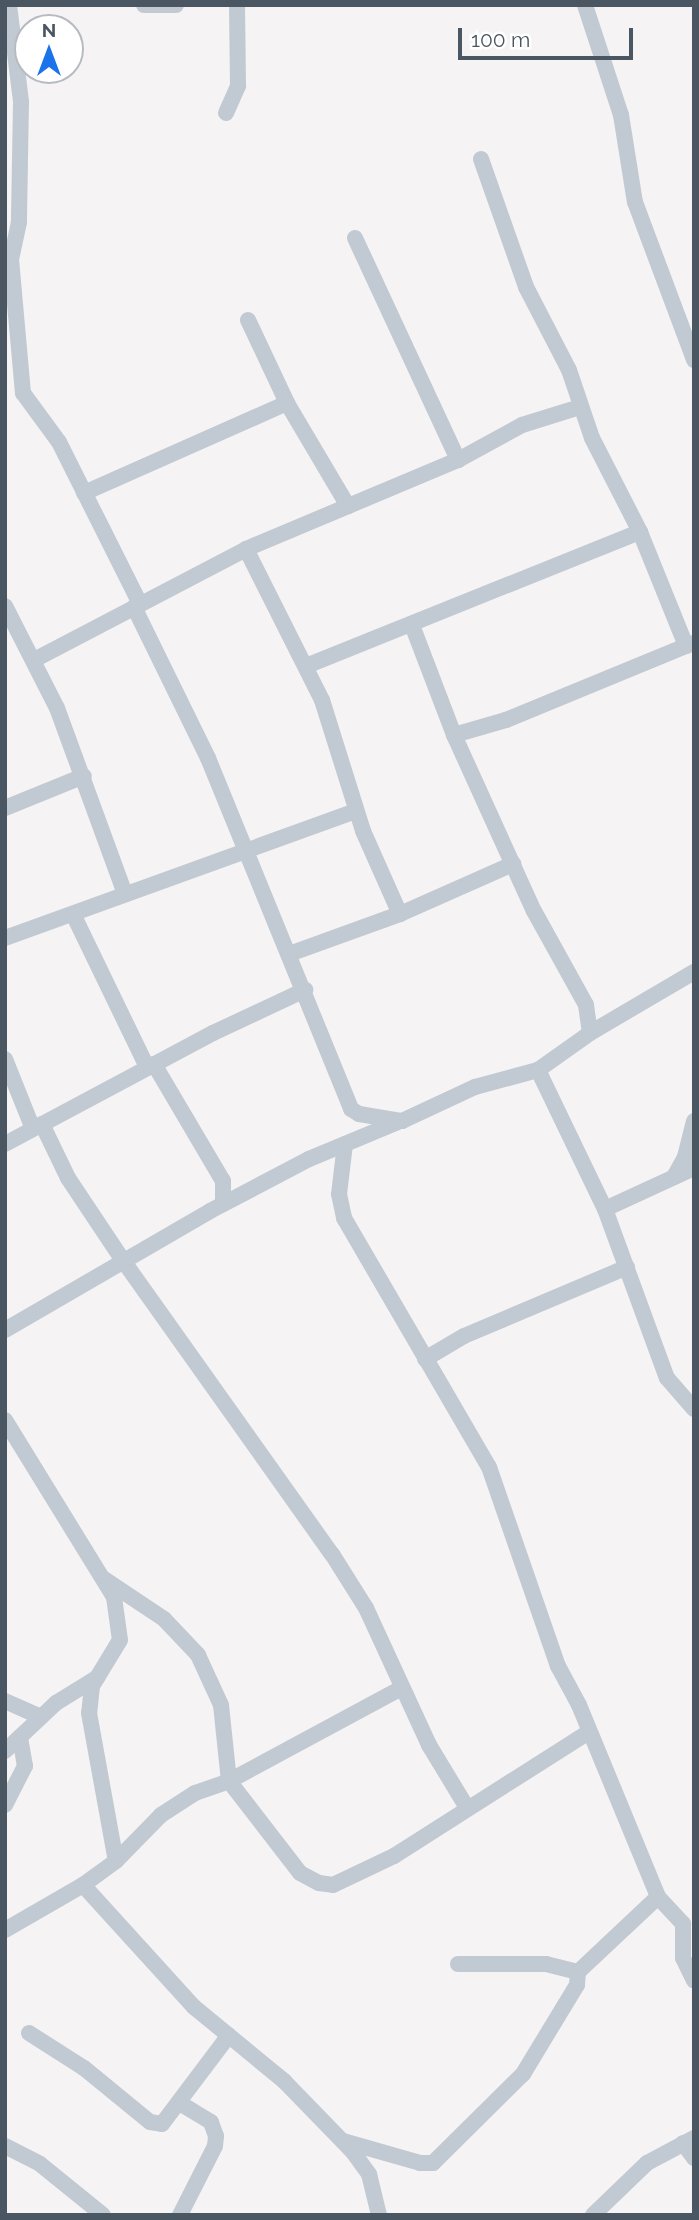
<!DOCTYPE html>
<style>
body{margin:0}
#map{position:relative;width:699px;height:2220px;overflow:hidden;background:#f5f3f3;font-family:Raleway,sans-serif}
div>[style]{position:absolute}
.minor>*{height:16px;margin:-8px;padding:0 8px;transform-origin:8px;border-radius:8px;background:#c1cad2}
span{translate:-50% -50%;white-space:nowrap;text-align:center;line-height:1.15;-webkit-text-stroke:7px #fff;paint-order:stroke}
.frame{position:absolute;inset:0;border:7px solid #4a5661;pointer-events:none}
.north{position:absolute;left:14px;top:14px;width:70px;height:70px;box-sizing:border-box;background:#fff;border:2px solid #b7bbc0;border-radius:50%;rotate:0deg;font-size:19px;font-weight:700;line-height:28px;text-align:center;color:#4a5661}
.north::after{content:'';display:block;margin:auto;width:24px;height:32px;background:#1a73e8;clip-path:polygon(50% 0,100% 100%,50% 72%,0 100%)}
.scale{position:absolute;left:458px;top:28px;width:175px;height:32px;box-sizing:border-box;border:4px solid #4a5661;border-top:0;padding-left:9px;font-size:21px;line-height:24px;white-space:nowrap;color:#4a5661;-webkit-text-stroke:5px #fff;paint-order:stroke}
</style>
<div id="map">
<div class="minor">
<div style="left:9px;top:5px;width:98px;rotate:82.9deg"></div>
<div style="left:21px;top:102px;width:120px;rotate:91deg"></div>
<div style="left:19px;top:222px;width:38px;rotate:102deg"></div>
<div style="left:11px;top:259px;width:135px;rotate:84.9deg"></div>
<div style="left:23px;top:393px;width:61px;rotate:53.7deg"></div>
<div style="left:59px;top:442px;width:181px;rotate:63.4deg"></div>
<div style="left:144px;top:5px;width:32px"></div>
<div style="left:585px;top:5px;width:116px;rotate:71.9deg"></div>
<div style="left:621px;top:115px;width:88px;rotate:80.9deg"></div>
<div style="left:635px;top:202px;width:169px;rotate:69.5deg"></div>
<div style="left:226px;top:113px;width:30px;rotate:-66deg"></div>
<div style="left:238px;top:86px;width:81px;rotate:-90.7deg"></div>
<div style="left:481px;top:159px;width:136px;rotate:70.6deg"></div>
<div style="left:526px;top:287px;width:93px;rotate:62.6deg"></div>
<div style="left:569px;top:370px;width:72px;rotate:71.3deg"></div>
<div style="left:592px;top:438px;width:106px;rotate:62.9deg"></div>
<div style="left:640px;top:532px;width:123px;rotate:68deg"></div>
<div style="left:355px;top:238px;width:245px;rotate:65.1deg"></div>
<div style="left:248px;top:320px;width:92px;rotate:64.8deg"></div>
<div style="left:287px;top:403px;width:120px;rotate:59.4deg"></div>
<div style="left:84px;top:493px;width:222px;rotate:-23.9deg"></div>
<div style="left:246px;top:549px;width:169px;rotate:63.3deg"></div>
<div style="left:322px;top:700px;width:137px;rotate:72.6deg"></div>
<div style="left:363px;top:831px;width:91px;rotate:66deg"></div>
<div style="left:5px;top:606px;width:114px;rotate:63deg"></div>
<div style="left:57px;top:708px;width:198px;rotate:69.9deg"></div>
<div style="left:134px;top:607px;width:168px;rotate:63.9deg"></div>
<div style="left:208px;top:758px;width:379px;rotate:67.8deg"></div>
<div style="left:351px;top:1109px;width:9px;rotate:32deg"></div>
<div style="left:359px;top:1114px;width:44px;rotate:9.2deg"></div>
<div style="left:402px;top:1121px;width:81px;rotate:-25deg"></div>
<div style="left:475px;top:1087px;width:65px;rotate:-15.1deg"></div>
<div style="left:538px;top:1070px;width:64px;rotate:-35.4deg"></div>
<div style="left:590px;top:1033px;width:121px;rotate:-30.4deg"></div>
<div style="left:412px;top:625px;width:118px;rotate:69.1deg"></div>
<div style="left:454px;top:735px;width:193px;rotate:65.6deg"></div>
<div style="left:534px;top:911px;width:107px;rotate:61deg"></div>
<div style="left:586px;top:1005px;width:28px;rotate:82deg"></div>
<div style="left:34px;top:660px;width:239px;rotate:-27.6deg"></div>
<div style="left:246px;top:549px;width:230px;rotate:-22.8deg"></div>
<div style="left:458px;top:460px;width:73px;rotate:-28.7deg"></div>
<div style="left:522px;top:425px;width:61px;rotate:-17.2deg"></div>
<div style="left:306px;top:666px;width:360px;rotate:-21.9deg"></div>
<div style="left:454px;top:735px;width:54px;rotate:-16.1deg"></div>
<div style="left:506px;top:720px;width:202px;rotate:-22.4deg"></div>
<div style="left:5px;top:808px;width:85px;rotate:-22.1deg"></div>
<div style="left:73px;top:914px;width:170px;rotate:64.2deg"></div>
<div style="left:5px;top:938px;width:373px;rotate:-19.9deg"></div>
<div style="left:292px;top:953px;width:115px;rotate:-19.9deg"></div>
<div style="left:400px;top:914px;width:124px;rotate:-23.9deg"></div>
<div style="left:5px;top:1059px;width:75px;rotate:68.2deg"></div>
<div style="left:154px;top:1064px;width:136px;rotate:59.5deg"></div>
<div style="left:223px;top:1181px;width:23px;rotate:90deg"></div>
<div style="left:538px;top:1070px;width:154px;rotate:64.3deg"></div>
<div style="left:605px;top:1209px;width:180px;rotate:69.9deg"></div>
<div style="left:667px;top:1378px;width:41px;rotate:48.9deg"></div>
<div style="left:42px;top:1124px;width:60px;rotate:64.3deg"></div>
<div style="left:68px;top:1178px;width:97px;rotate:56.3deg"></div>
<div style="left:122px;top:1259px;width:362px;rotate:54.6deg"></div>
<div style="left:332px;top:1554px;width:64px;rotate:57.8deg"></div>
<div style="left:366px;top:1608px;width:151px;rotate:65.3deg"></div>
<div style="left:429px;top:1745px;width:71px;rotate:58.8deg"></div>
<div style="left:5px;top:1144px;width:236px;rotate:-28.1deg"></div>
<div style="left:213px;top:1033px;width:102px;rotate:-25.1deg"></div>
<div style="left:345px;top:1144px;width:50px;rotate:96.8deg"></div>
<div style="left:339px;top:1194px;width:25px;rotate:78deg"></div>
<div style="left:344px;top:1218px;width:288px;rotate:59.8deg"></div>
<div style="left:489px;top:1467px;width:211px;rotate:70.9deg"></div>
<div style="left:558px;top:1666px;width:44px;rotate:61.7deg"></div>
<div style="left:579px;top:1705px;width:208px;rotate:67.6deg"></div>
<div style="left:658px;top:1897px;width:37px;rotate:47deg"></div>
<div style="left:683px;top:1924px;width:34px;rotate:90deg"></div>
<div style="left:683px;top:1958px;width:25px;rotate:64deg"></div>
<div style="left:674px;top:1177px;width:23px;rotate:-61deg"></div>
<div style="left:685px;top:1157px;width:37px;rotate:-76deg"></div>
<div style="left:605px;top:1209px;width:98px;rotate:-24.7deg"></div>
<div style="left:5px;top:1330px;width:237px;rotate:-30.1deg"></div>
<div style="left:210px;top:1211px;width:112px;rotate:-27.7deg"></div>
<div style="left:309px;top:1159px;width:96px;rotate:-22.6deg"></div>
<div style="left:425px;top:1359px;width:45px;rotate:-30.5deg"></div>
<div style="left:464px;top:1336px;width:177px;rotate:-22.9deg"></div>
<div style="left:5px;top:1420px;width:208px;rotate:58.4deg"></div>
<div style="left:114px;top:1597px;width:43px;rotate:82.1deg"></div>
<div style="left:120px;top:1640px;width:54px;rotate:121.3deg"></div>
<div style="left:92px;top:1686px;width:27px;rotate:96deg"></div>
<div style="left:89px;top:1713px;width:150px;rotate:79.7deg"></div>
<div style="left:104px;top:1579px;width:72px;rotate:33.7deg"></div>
<div style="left:164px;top:1619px;width:50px;rotate:46.6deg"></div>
<div style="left:198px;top:1655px;width:55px;rotate:65.3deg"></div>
<div style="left:221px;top:1705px;width:76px;rotate:84deg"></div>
<div style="left:229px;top:1781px;width:116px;rotate:52.3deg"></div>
<div style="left:300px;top:1873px;width:21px;rotate:28deg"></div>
<div style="left:319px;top:1883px;width:14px;rotate:8deg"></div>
<div style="left:333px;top:1885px;width:68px;rotate:-25.4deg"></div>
<div style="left:394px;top:1856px;width:231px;rotate:-32.5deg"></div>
<div style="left:5px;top:1701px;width:39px;rotate:24deg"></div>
<div style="left:5px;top:1751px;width:70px;rotate:-43.3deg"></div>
<div style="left:56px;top:1703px;width:49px;rotate:-31.8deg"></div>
<div style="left:5px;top:1805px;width:44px;rotate:-62.9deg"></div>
<div style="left:25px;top:1766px;width:29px;rotate:-100deg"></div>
<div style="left:83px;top:1885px;width:165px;rotate:47.7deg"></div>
<div style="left:194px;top:2007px;width:117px;rotate:39.4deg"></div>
<div style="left:284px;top:2081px;width:99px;rotate:45.8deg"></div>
<div style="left:353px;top:2152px;width:27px;rotate:54deg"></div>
<div style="left:369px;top:2174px;width:42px;rotate:76.3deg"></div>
<div style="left:5px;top:1930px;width:90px;rotate:-30deg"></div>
<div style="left:83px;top:1885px;width:41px;rotate:-36deg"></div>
<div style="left:116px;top:1861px;width:64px;rotate:-45.6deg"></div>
<div style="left:161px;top:1815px;width:40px;rotate:-32.9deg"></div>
<div style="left:195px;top:1793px;width:36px;rotate:-19deg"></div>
<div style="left:229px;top:1781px;width:196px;rotate:-28.3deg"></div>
<div style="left:458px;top:1964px;width:88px"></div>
<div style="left:546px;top:1964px;width:33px;rotate:14deg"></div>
<div style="left:29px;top:2033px;width:65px;rotate:32.5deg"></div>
<div style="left:84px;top:2068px;width:85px;rotate:39.3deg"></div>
<div style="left:150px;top:2122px;width:12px;rotate:9deg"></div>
<div style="left:162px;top:2124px;width:111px;rotate:-53deg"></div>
<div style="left:343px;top:2141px;width:80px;rotate:15.9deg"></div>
<div style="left:420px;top:2163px;width:13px"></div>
<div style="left:433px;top:2163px;width:127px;rotate:-44.7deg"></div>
<div style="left:523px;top:2074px;width:104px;rotate:-58.8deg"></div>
<div style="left:577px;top:1985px;width:13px;rotate:-86deg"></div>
<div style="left:578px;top:1972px;width:110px;rotate:-43.2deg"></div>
<div style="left:683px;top:2143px;width:19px;rotate:54deg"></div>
<div style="left:5px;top:2146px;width:39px;rotate:27deg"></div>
<div style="left:40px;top:2164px;width:81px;rotate:39deg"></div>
<div style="left:180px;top:2215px;width:77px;rotate:-63.1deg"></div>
<div style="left:215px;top:2146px;width:10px;rotate:-84deg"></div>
<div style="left:216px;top:2136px;width:15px;rotate:-110deg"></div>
<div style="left:211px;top:2122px;width:35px;rotate:-149deg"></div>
<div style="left:593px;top:2215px;width:75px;rotate:-43.9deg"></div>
<div style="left:647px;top:2163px;width:53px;rotate:-28deg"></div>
</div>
<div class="frame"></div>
<div class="north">N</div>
<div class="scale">100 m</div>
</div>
